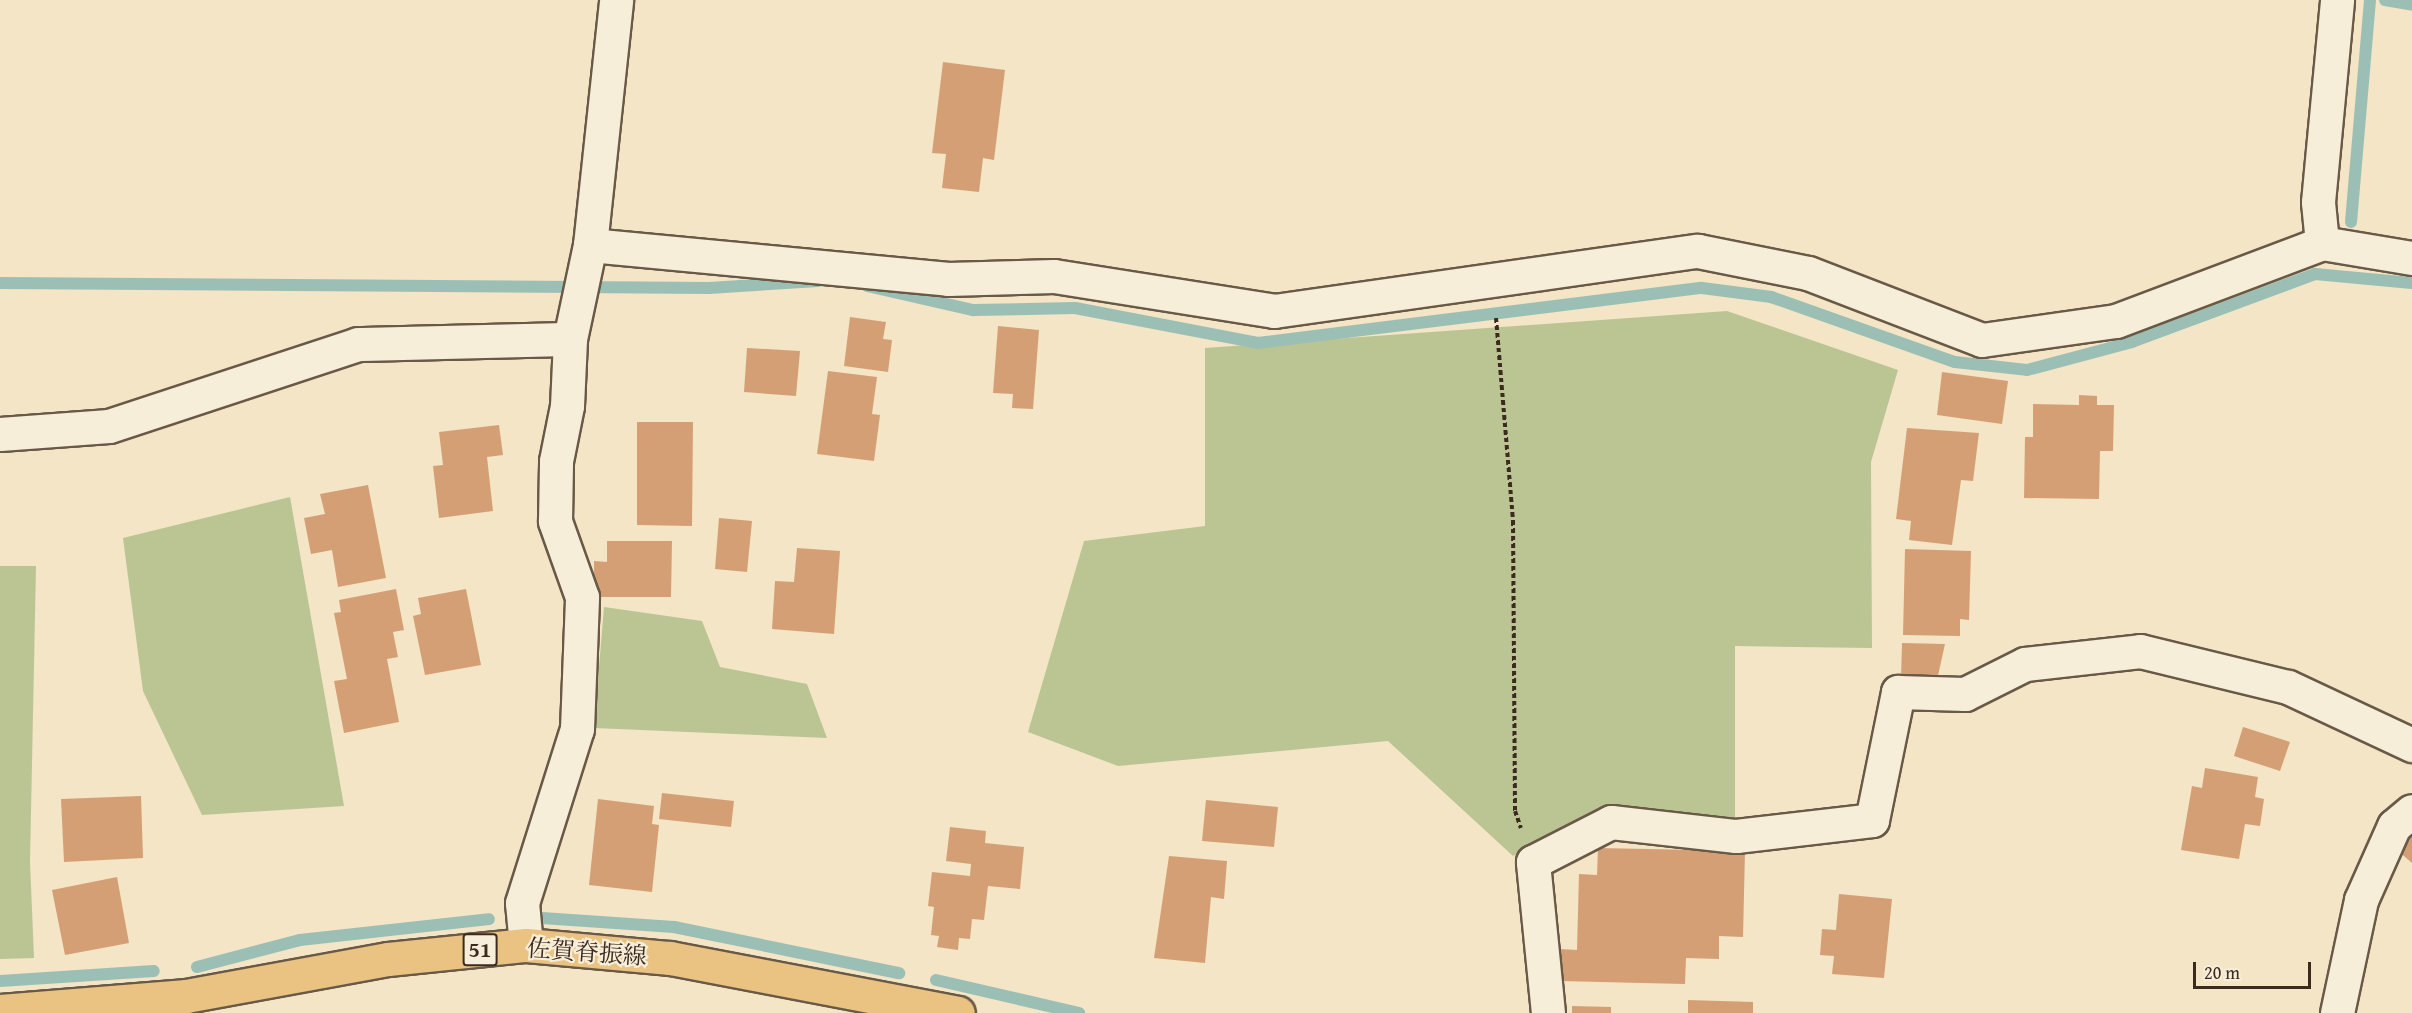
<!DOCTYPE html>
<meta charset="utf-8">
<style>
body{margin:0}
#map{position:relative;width:2412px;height:1013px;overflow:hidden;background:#f3e5c5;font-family:"Gentium Book Plus","Noto Serif JP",serif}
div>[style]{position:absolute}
.green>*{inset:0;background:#bbc594}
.stream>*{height:12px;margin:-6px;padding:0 6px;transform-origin:6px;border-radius:6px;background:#9bbfb4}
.building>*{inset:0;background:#d59f76}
.path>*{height:4px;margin-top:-2px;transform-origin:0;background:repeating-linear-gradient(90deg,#3b2a1d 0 4.5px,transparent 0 7.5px)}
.roads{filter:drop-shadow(2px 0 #695947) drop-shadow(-2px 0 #695947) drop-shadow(0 2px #695947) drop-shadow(0 -2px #695947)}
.street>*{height:33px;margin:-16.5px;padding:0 16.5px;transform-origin:16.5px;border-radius:16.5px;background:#f7eed9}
.primary>*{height:33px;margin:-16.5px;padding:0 16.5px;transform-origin:16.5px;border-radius:16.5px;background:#eac282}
span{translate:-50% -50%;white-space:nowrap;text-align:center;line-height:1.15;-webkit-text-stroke:4.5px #f7eed9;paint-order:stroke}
.shield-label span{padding:2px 4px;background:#f7eed9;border:2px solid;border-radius:4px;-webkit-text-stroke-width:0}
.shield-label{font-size:22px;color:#3b2a1d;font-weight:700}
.street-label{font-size:24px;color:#3b2a1d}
.scale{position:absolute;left:2193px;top:962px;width:118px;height:27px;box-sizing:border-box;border:3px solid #3b2a1d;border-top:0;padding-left:8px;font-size:18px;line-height:21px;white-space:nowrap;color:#3b2a1d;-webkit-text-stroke:4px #f7eed9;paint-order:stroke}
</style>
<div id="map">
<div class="green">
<div style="clip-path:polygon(1727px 311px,1898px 370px,1871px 462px,1872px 648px,1735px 646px,1735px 822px,1611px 808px,1513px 856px,1388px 741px,1118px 766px,1028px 732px,1084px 541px,1205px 526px,1205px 348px)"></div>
<div style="clip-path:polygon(290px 497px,344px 806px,202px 815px,143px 691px,123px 538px)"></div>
<div style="clip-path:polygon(0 566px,36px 566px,30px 862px,34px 958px,0 959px)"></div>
<div style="clip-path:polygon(604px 607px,702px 621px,720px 667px,807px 684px,827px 738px,594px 728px)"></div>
</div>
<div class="stream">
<div style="left:2385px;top:0;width:27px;rotate:10deg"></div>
<div style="left:2351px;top:222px;width:223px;rotate:-85.1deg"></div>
<div style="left:0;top:283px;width:709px;rotate:0.4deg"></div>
<div style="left:709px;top:288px;width:109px;rotate:-3.7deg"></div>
<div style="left:867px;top:286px;width:109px;rotate:12.8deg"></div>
<div style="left:973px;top:310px;width:102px;rotate:-1.1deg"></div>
<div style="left:1075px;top:308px;width:186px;rotate:10.8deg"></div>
<div style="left:1258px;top:343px;width:447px;rotate:-7.1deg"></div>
<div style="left:1702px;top:288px;width:70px;rotate:7.4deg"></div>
<div style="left:1771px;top:297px;width:195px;rotate:19.5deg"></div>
<div style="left:1955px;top:362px;width:72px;rotate:6.3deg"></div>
<div style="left:2027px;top:370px;width:109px;rotate:-14.9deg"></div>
<div style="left:2132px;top:342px;width:195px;rotate:-20.4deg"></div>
<div style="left:2315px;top:274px;width:97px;rotate:5.3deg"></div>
<div style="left:542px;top:918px;width:132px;rotate:3.9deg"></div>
<div style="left:674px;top:927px;width:230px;rotate:11.6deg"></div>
<div style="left:197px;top:967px;width:106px;rotate:-14.7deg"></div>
<div style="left:300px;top:940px;width:190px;rotate:-6.3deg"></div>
<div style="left:936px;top:980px;width:147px;rotate:13deg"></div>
<div style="left:0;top:981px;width:154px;rotate:-3.7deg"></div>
</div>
<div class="building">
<div style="clip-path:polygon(943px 62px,1005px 70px,994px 160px,983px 158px,979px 192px,942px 188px,946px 154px,932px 153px)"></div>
<div style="clip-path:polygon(850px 317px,886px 322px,883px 339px,892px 340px,888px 372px,844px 366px)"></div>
<div style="clip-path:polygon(998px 326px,1039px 330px,1033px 409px,1012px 408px,1013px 394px,993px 393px)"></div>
<div style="clip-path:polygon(747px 348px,800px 351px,796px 396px,744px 392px)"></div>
<div style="clip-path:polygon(828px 371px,877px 377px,872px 414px,880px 415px,874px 461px,817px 454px)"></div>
<div style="clip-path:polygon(1942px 372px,2008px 381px,2002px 424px,1937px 415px)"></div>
<div style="clip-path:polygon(2079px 395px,2097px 396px,2097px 405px,2114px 405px,2113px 451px,2100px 451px,2099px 499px,2024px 498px,2025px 437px,2033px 437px,2033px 404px,2079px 405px)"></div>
<div style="clip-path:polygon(637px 422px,693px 422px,692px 526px,637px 525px)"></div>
<div style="clip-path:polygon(499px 425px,503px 455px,487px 457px,493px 511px,439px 518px,433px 466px,443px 465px,439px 432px)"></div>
<div style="clip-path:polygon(1907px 428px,1979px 433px,1973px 481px,1961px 480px,1952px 545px,1909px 540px,1911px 521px,1896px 519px)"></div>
<div style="clip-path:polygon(368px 485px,386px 578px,338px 587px,332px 550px,311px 554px,304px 518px,325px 514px,320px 494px)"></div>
<div style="clip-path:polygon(719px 518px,752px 521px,747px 572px,715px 569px)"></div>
<div style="clip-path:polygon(607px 541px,672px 541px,671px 597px,594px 597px,594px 561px,607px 562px)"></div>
<div style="clip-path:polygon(797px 548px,840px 551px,834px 634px,772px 629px,775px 581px,794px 582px)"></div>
<div style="clip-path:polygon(1905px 549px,1971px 551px,1969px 620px,1960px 619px,1960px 636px,1903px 635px)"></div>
<div style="clip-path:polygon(396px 589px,404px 630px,393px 632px,398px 657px,387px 659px,399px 722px,344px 733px,334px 681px,347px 679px,334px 613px,341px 612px,339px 600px)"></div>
<div style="clip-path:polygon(466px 589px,481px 665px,425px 675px,413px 616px,421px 614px,418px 598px)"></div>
<div style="clip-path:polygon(1902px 643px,1945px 644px,1937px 680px,1901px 679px)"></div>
<div style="clip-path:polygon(2243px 727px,2290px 742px,2280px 771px,2234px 756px)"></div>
<div style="clip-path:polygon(2205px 768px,2258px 777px,2255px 797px,2264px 799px,2260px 826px,2245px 824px,2239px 859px,2181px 850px,2192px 786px,2202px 788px)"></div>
<div style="clip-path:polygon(662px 793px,734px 801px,731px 827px,659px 819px)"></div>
<div style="clip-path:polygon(141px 796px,143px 858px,64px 862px,61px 799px)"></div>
<div style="clip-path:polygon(598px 799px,654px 806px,652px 824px,659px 825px,652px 892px,589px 885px)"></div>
<div style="clip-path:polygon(1206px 800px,1278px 807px,1274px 847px,1202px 841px)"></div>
<div style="clip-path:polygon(950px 827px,986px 831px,985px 843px,1024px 847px,1020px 889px,988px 886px,984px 920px,972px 919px,970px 939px,959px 938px,958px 950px,937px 947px,939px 936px,931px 935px,934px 907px,928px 906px,932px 872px,970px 876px,971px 864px,946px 861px)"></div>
<div style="clip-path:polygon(2412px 832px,2412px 863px,2397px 850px)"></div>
<div style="clip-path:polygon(1598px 848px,1745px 851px,1743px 937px,1719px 936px,1719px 959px,1686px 958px,1685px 984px,1559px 981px,1560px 949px,1577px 950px,1579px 874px,1597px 875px)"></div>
<div style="clip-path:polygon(1169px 856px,1227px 861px,1224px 899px,1211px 897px,1205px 963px,1154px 958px)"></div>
<div style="clip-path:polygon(117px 877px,129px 943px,65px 955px,52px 890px)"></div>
<div style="clip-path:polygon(1839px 894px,1892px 899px,1884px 978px,1832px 974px,1834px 956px,1820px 955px,1822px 929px,1836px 930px)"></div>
<div style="clip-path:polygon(1688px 1000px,1753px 1002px,1753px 1013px,1688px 1013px)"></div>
<div style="clip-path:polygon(1572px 1006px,1611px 1007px,1611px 1013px,1572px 1013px)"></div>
</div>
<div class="path">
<div style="left:1496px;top:318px;width:204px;rotate:85.2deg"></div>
<div style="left:1513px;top:521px;width:290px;rotate:89.6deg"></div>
<div style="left:1515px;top:811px;width:18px;rotate:71deg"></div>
</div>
<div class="roads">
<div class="street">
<div style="left:2322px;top:243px;width:41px;rotate:-95.6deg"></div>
<div style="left:2318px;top:202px;width:203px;rotate:-84.6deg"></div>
<div style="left:590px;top:245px;width:360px;rotate:5.4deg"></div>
<div style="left:948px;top:279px;width:106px;rotate:-1.6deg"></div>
<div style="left:1054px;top:276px;width:223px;rotate:9deg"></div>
<div style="left:1274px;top:311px;width:428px;rotate:-8.1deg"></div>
<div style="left:1698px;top:251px;width:112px;rotate:11.3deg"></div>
<div style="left:1808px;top:273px;width:186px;rotate:21.1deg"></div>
<div style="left:1982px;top:340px;width:135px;rotate:-8.1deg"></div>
<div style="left:2116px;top:321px;width:220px;rotate:-20.7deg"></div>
<div style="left:2322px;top:243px;width:91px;rotate:9.5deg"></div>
<div style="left:0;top:434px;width:109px;rotate:-4.2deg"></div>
<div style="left:109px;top:426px;width:262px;rotate:-18.2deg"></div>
<div style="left:358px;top:344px;width:212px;rotate:-1.4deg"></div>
<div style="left:526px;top:945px;width:42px;rotate:-95.4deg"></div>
<div style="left:522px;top:903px;width:182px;rotate:-72.5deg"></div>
<div style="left:577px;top:729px;width:132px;rotate:-87.8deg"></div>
<div style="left:582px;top:597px;width:81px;rotate:-109.6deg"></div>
<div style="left:555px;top:521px;width:60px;rotate:-89deg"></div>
<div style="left:556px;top:461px;width:56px;rotate:-78.7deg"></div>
<div style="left:567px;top:406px;width:67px;rotate:-87.4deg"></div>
<div style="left:570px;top:339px;width:96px;rotate:-78deg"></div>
<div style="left:590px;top:245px;width:246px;rotate:-83.9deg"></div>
<div style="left:1548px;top:1013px;width:152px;rotate:-95.7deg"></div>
<div style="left:1533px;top:862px;width:88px;rotate:-27.1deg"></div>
<div style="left:1611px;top:822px;width:126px;rotate:6.4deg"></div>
<div style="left:1736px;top:836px;width:137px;rotate:-6.7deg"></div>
<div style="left:1872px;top:820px;width:131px;rotate:-78.5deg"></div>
<div style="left:1898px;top:692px;width:67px;rotate:1.7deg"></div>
<div style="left:1965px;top:694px;width:67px;rotate:-26.6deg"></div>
<div style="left:2025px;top:664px;width:116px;rotate:-6.4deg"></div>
<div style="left:2140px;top:651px;width:152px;rotate:13.7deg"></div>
<div style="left:2288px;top:687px;width:137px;rotate:25.1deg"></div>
<div style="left:2337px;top:1013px;width:116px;rotate:-78deg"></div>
<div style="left:2361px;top:900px;width:81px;rotate:-66deg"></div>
<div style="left:2394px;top:826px;width:23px;rotate:-40deg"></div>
</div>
<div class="primary">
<div style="left:0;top:1011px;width:187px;rotate:-4.6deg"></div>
<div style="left:186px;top:996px;width:205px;rotate:-10.4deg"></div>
<div style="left:388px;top:959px;width:139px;rotate:-5.8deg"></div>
<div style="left:526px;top:945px;width:145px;rotate:5.2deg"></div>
<div style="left:670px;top:958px;width:293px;rotate:10.8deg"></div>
</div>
</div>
<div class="shield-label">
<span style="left:480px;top:950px">51</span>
</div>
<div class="street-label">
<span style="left:587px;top:952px;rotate:4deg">佐賀脊振線</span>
</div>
<div class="scale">20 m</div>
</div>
